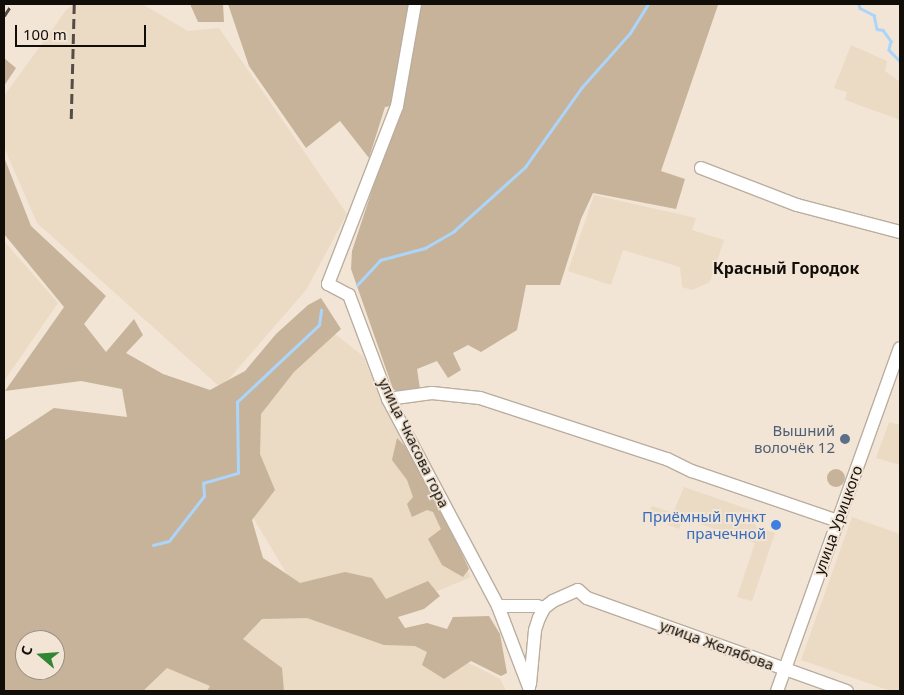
<!DOCTYPE html>
<meta charset="utf-8">
<style>
body{margin:0}
#map{position:relative;width:904px;height:695px;overflow:hidden;background:#f2e5d5;font-family:"Noto Sans",sans-serif}
div>[style]{position:absolute}
.built>*{inset:0;background:#ebdac4}
.green>*{inset:0;background:#c7b399}
.round{border-radius:50%}
.stream>*{height:2.5px;margin:-1.25px;padding:0 1.25px;transform-origin:1.25px;border-radius:1.25px;background:#abd5fa}
.roads{filter:drop-shadow(1px 0 #baae9f) drop-shadow(-1px 0 #baae9f) drop-shadow(0 1px #baae9f) drop-shadow(0 -1px #baae9f)}
.minor>*{height:12px;margin:-6px;padding:0 6px;transform-origin:6px;border-radius:6px;background:#fff}
.rail>*{height:2.5px;margin-top:-1.25px;transform-origin:0;background:repeating-linear-gradient(90deg,#544d45 0 10px,transparent 0 15px)}
.dots>*{width:14px;height:14px;translate:-50% -50%;box-sizing:border-box;border:2px solid #f2e5d5;border-radius:50%}
span{translate:-50% -50%;white-space:nowrap;text-align:center;line-height:1.15;-webkit-text-stroke:4px #f2e5d5;paint-order:stroke}
.service-label{font-size:15px;color:#4e5e75}
.right{translate:-100% -50%;text-align:right}
.street-label{font-size:15px;color:#110d08}
.shop-label{font-size:15px;color:#366cbe}
.neighbourhood-label{font-size:16px;color:#110d08;font-weight:700}
.frame{position:absolute;inset:0;border:5px solid #110d08;pointer-events:none}
.north{position:absolute;left:15px;top:630px;width:50px;height:50px;box-sizing:border-box;background:#f2e5d5;border:1px solid #988f83;border-radius:50%;rotate:288deg;font-size:14px;font-weight:700;line-height:20px;text-align:center;color:#110d08}
.north::after{content:'';display:block;margin:auto;width:18px;height:22px;background:#318634;clip-path:polygon(50% 0,100% 100%,50% 72%,0 100%)}
.scale{position:absolute;left:15px;top:25px;width:131px;height:22px;box-sizing:border-box;border:2px solid #110d08;border-top:0;padding-left:6px;font-size:15px;line-height:18px;white-space:nowrap;color:#110d08;-webkit-text-stroke:4px #f2e5d5;paint-order:stroke}
</style>
<div id="map">
<div class="built">
<div style="clip-path:polygon(74px 4px,142px 4px,188px 31px,219px 28px,347px 214px,306px 290px,221px 388px,37px 223px,4px 147px,4px 96px,67px 9px)"></div>
<div style="clip-path:polygon(851px 45px,887px 61px,885px 71px,900px 82px,900px 120px,845px 100px,847px 92px,834px 88px)"></div>
<div style="clip-path:polygon(594px 195px,696px 218px,692px 230px,724px 240px,710px 282px,692px 290px,682px 287px,680px 267px,623px 250px,611px 285px,568px 271px)"></div>
<div style="clip-path:polygon(4px 241px,58px 303px,4px 381px)"></div>
<div style="clip-path:polygon(330px 330px,363px 356px,383px 404px,471px 577px,392px 610px,296px 589px,246px 506px,249px 412px)"></div>
<div style="clip-path:polygon(889px 422px,900px 425px,900px 465px,876px 458px)"></div>
<div style="clip-path:polygon(684px 487px,759px 513px,755px 526px,775px 533px,752px 601px,737px 597px,755px 543px,683px 518px,679px 529px,648px 517px,652px 506px,673px 513px)"></div>
<div style="clip-path:polygon(852px 517px,900px 534px,900px 691px,891px 691px,801px 660px)"></div>
<div style="clip-path:polygon(305px 608px,473px 665px,500px 679px,506px 691px,134px 691px,157px 663px,254px 612px)"></div>
</div>
<div class="green">
<div style="clip-path:polygon(190px 4px,223px 4px,224px 22px,198px 22px)"></div>
<div style="clip-path:polygon(228px 4px,412px 4px,391px 106px,385px 107px,369px 158px,340px 121px,306px 148px,249px 66px)"></div>
<div style="clip-path:polygon(422px 4px,729px 4px,718px 5px,661px 171px,685px 179px,676px 209px,593px 193px,581px 219px,560px 285px,526px 285px,517px 330px,481px 352px,468px 345px,453px 353px,461px 370px,448px 378px,437px 361px,417px 369px,420px 389px,398px 392px,393px 389px,351px 269px,352px 251px,379px 169px,402px 112px)"></div>
<div style="clip-path:polygon(4px 58px,16px 68px,4px 86px)"></div>
<div style="clip-path:polygon(evenodd,4px 157px,31px 226px,106px 296px,84px 324px,106px 352px,134px 319px,143px 335px,126px 353px,163px 374px,210px 390px,245px 371px,276px 334px,308px 305px,321px 298px,341px 329px,294px 372px,261px 414px,260px 454px,275px 490px,252px 520px,263px 558px,300px 583px,345px 572px,372px 578px,386px 599px,428px 581px,440px 596px,424px 609px,398px 617px,405px 628px,427px 623px,447px 629px,453px 617px,489px 616px,500px 634px,507px 673px,501px 676px,471px 661px,444px 679px,422px 665px,427px 652px,415px 646px,384px 645px,307px 618px,262px 619px,243px 639px,282px 668px,284px 691px,207px 691px,210px 686px,167px 668px,143px 691px,4px 691px,4px 441px,54px 408px,127px 417px,122px 389px,81px 381px,5px 391px,64px 307px,4px 234px,4px 157px,25px 640px,55px 640px,55px 670px,25px 670px,25px 640px)"></div>
<div style="clip-path:polygon(397px 438px,411px 452px,451px 530px,469px 569px,463px 577px,442px 565px,428px 539px,441px 529px,433px 512px,427px 510px,412px 517px,407px 504px,413px 497px,407px 480px,392px 460px)"></div>
<div class="round" style="left:827px;top:469px;width:18px;height:18px"></div>
</div>
<div class="stream">
<div style="left:859px;top:4px;width:4px;rotate:76deg"></div>
<div style="left:860px;top:8px;width:16px;rotate:27deg"></div>
<div style="left:874px;top:15px;width:14px;rotate:78deg"></div>
<div style="left:877px;top:29px;width:6px;rotate:9deg"></div>
<div style="left:883px;top:30px;width:14px;rotate:54deg"></div>
<div style="left:891px;top:41px;width:9px;rotate:103deg"></div>
<div style="left:889px;top:50px;width:16px;rotate:45deg"></div>
<div style="left:357px;top:285px;width:34px;rotate:-47deg"></div>
<div style="left:380px;top:260px;width:47px;rotate:-14.9deg"></div>
<div style="left:425px;top:248px;width:34px;rotate:-30deg"></div>
<div style="left:454px;top:231px;width:96px;rotate:-42deg"></div>
<div style="left:525px;top:167px;width:98px;rotate:-54.5deg"></div>
<div style="left:582px;top:87px;width:72px;rotate:-48.4deg"></div>
<div style="left:630px;top:33px;width:34px;rotate:-58deg"></div>
<div style="left:153px;top:545px;width:16px;rotate:-14deg"></div>
<div style="left:169px;top:541px;width:57px;rotate:-52.1deg"></div>
<div style="left:204px;top:496px;width:13px;rotate:-94deg"></div>
<div style="left:203px;top:483px;width:36px;rotate:-16deg"></div>
<div style="left:238px;top:473px;width:71px;rotate:-90.8deg"></div>
<div style="left:237px;top:402px;width:112px;rotate:-43.2deg"></div>
<div style="left:319px;top:325px;width:15px;rotate:-82deg"></div>
</div>
<div class="roads">
<div class="minor">
<div style="left:415px;top:4px;width:104px;rotate:100deg"></div>
<div style="left:397px;top:106px;width:191px;rotate:111.2deg"></div>
<div style="left:328px;top:284px;width:24px;rotate:28deg"></div>
<div style="left:349px;top:295px;width:111px;rotate:69.4deg"></div>
<div style="left:388px;top:399px;width:234px;rotate:62deg"></div>
<div style="left:498px;top:606px;width:87px;rotate:69.1deg"></div>
<div style="left:701px;top:168px;width:103px;rotate:21.1deg"></div>
<div style="left:797px;top:205px;width:106px;rotate:14.7deg"></div>
<div style="left:388px;top:399px;width:44px;rotate:-7.8deg"></div>
<div style="left:432px;top:393px;width:48px;rotate:5.9deg"></div>
<div style="left:480px;top:398px;width:197px;rotate:18.1deg"></div>
<div style="left:667px;top:459px;width:28px;rotate:26deg"></div>
<div style="left:692px;top:471px;width:154px;rotate:18.9deg"></div>
<div style="left:498px;top:606px;width:39px"></div>
<div style="left:537px;top:606px;width:7px;rotate:16deg"></div>
<div style="left:530px;top:684px;width:54px;rotate:-84.7deg"></div>
<div style="left:535px;top:630px;width:13px;rotate:-72deg"></div>
<div style="left:539px;top:618px;width:11px;rotate:-63deg"></div>
<div style="left:544px;top:608px;width:11px;rotate:-38deg"></div>
<div style="left:553px;top:601px;width:27px;rotate:-24deg"></div>
<div style="left:578px;top:590px;width:12px;rotate:42deg"></div>
<div style="left:587px;top:598px;width:276px;rotate:19.7deg"></div>
<div style="left:777px;top:691px;width:364px;rotate:-70.3deg"></div>
</div>
</div>
<div class="rail">
<div style="left:4px;top:16px;width:14px;rotate:-56deg"></div>
<div style="left:71px;top:119px;width:115px;rotate:-88.5deg"></div>
</div>
<div class="dots">
<div style="left:845px;top:439px;background:#5c6f8a"></div>
<div style="left:776px;top:525px;background:#3f7fe0"></div>
</div>
<div class="service-label">
<span class="right" style="left:835px;top:439px">Вышний<br>волочёк 12</span>
</div>
<div class="street-label">
<span style="left:414px;top:443px;rotate:64deg">улица Чкасова гора</span>
<span style="left:838px;top:520px;rotate:-70deg">улица Урицкого</span>
<span style="left:717px;top:645px;rotate:20deg">улица Желябова</span>
</div>
<div class="shop-label">
<span class="right" style="left:766px;top:525px">Приёмный пункт<br>прачечной</span>
</div>
<div class="neighbourhood-label">
<span style="left:786px;top:268px">Красный Городок</span>
</div>
<div class="frame"></div>
<div class="north">С</div>
<div class="scale">100 m</div>
</div>
